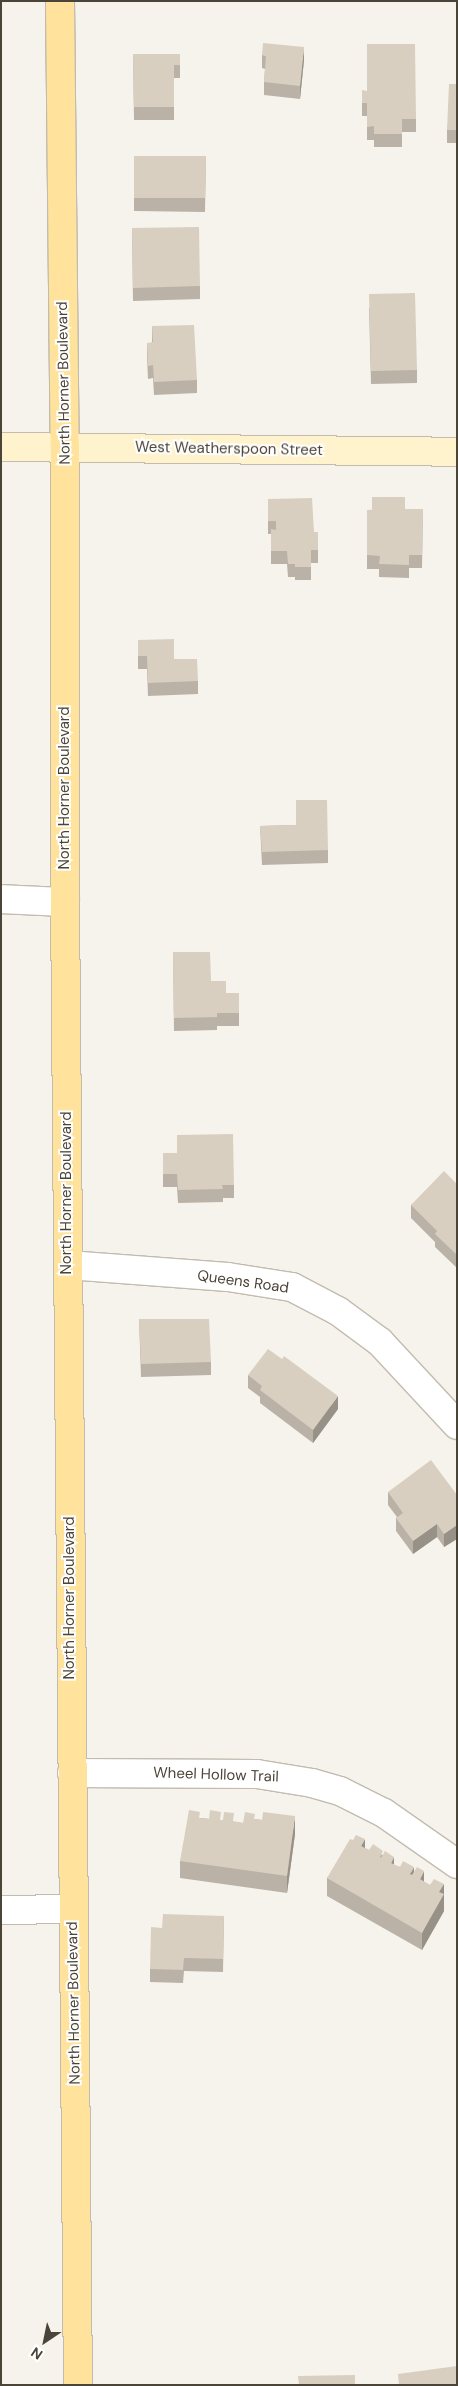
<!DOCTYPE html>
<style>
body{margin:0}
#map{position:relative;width:458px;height:2386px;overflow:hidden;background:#f6f3ec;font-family:"DM Sans",sans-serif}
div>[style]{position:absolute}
.roads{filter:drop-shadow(1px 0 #c2bbae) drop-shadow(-1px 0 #c2bbae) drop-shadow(0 1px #c2bbae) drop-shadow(0 -1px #c2bbae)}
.street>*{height:28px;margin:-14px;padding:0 14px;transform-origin:14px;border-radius:14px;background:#fff}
.secondary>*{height:28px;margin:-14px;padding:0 14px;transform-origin:14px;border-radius:14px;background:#fff3cd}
.primary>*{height:28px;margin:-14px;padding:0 14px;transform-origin:14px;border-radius:14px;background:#ffe39c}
.wall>*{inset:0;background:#bab2a6}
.shaded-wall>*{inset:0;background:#979187}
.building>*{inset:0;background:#d8cfc1}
span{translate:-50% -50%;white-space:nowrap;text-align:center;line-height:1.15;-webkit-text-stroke:4px #fff;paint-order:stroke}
.street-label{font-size:15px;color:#4b4439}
.frame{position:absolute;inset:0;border:2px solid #4b4439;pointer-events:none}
.north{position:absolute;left:20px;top:2316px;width:50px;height:50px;-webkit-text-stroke:4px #fff;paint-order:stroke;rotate:214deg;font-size:14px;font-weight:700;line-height:20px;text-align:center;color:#4b4439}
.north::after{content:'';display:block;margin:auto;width:18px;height:22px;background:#4b4439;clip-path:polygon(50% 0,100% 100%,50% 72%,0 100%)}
</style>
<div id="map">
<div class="roads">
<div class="street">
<div style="left:1px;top:899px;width:64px;rotate:2.7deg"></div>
<div style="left:68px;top:1265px;width:160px;rotate:4.3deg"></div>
<div style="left:228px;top:1277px;width:65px;rotate:8.9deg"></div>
<div style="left:292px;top:1287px;width:52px;rotate:27.6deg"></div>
<div style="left:338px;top:1311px;width:52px;rotate:36.4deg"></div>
<div style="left:380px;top:1342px;width:113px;rotate:47.1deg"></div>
<div style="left:72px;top:1773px;width:185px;rotate:0.3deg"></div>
<div style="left:257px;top:1774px;width:56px;rotate:9.3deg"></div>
<div style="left:312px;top:1783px;width:29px;rotate:16deg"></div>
<div style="left:340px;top:1791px;width:49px;rotate:26.6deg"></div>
<div style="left:384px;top:1813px;width:89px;rotate:34.9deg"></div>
<div style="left:1px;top:1910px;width:72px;rotate:-0.8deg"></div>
</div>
<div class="secondary">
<div style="left:1px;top:447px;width:456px;rotate:0.6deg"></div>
</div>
<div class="primary">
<div style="left:60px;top:1px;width:445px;rotate:89.4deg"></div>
<div style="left:65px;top:446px;width:456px;rotate:90deg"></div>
<div style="left:65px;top:902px;width:1483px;rotate:89.5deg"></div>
</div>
</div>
<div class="wall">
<div style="clip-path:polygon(133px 54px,180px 54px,180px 78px,174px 78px,174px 120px,134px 120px)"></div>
<div style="clip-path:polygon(262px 55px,304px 60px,300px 99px,264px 95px,264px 82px,265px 69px,262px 68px)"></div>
<div style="clip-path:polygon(457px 84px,457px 143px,447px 143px,447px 130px)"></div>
<div style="clip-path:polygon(362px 90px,416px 119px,416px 132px,402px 132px,402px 147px,374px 147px,374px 140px,367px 140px,367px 116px,362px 116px)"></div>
<div style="clip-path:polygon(134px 156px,206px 156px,205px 212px,134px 211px)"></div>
<div style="clip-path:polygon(132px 228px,200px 286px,200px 299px,133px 301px)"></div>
<div style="clip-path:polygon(369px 307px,417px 370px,417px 383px,371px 384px)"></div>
<div style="clip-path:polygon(152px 326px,197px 380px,197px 393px,154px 395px,153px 378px,148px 379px,147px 356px,147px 343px,152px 343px)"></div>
<div style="clip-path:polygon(268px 499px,314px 532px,318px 532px,318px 563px,311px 563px,311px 580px,295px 580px,295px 577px,288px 577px,287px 564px,271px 564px,271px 534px,268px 534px)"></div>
<div style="clip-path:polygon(405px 509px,423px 509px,422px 568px,409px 568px,409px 578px,379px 577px,379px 569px,367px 569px,367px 510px)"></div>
<div style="clip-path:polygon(138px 640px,198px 681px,198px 694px,148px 696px,147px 669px,138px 669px)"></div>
<div style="clip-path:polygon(296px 800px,328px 850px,328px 863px,262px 865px,260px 826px,296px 825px)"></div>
<div style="clip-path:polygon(173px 952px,226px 993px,239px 993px,239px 1026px,217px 1026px,217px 1030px,174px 1031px)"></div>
<div style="clip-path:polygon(163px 1166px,234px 1185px,234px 1198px,223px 1198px,223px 1202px,178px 1203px,177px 1187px,163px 1187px)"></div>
<div style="clip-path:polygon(457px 1184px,457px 1268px,435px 1247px,435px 1242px,411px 1218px,411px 1205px)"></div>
<div style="clip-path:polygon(139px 1319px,211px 1362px,211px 1375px,141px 1377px)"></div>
<div style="clip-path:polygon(248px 1375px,338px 1409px,313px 1443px,260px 1403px,260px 1397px,248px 1388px)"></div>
<div style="clip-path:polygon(388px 1492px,457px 1495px,457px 1539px,444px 1547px,437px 1537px,413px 1554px,396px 1531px,396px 1518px,397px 1517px,388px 1505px)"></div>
<div style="clip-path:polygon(200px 1818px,221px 1820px,243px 1823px,255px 1819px,262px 1820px,295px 1834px,287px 1893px,180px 1878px,180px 1861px)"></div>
<div style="clip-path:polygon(365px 1848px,369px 1850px,383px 1855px,394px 1865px,400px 1867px,414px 1873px,424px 1882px,430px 1885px,444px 1884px,444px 1911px,422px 1950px,327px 1896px,327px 1878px)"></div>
<div style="clip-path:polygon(224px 1916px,223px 1972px,184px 1971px,183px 1983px,150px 1982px,150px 1969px,162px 1928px)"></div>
</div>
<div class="shaded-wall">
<div style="clip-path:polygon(304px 47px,304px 60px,300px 99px,300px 86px)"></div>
<div style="clip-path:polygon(338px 1396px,338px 1409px,313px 1443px,313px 1430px)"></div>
<div style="clip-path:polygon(437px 1524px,437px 1537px,413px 1554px,413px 1541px)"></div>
<div style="clip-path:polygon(457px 1525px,457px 1539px,444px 1547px,444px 1534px)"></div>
<div style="clip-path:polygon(295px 1816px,295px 1834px,287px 1893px,287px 1876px)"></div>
<div style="clip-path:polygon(365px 1839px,365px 1857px,361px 1846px)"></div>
<div style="clip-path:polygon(394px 1857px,394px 1874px,391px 1863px)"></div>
<div style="clip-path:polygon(414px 1867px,414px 1884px,410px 1874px)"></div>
<div style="clip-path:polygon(424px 1871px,424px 1889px,420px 1879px)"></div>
<div style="clip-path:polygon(444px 1884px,444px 1911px,422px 1950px,422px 1933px,439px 1892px)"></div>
</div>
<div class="building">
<div style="clip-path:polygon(263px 43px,304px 47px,300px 86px,264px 82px,266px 56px,262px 55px)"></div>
<div style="clip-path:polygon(367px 44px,415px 44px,416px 119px,402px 119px,402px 134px,374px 134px,374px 126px,367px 127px,367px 103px,362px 103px,362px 90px,367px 91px)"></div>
<div style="clip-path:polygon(133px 54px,180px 54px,180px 65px,174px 65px,174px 107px,134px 107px)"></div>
<div style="clip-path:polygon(449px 84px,457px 84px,457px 130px,447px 130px)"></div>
<div style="clip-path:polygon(134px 156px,206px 156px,205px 198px,134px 198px)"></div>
<div style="clip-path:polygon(199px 227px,200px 286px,133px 288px,132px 228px)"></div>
<div style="clip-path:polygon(415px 293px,417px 370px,371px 371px,369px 294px)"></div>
<div style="clip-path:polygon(194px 325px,197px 380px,154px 382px,153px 365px,148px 366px,147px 343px,153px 342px,152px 326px)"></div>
<div style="clip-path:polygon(372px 497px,405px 497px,405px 509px,423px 509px,422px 555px,409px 555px,409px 565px,379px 564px,380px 556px,367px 555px,367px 510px,372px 510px)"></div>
<div style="clip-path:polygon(312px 498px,314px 532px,318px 532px,318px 550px,311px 550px,311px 567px,295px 567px,295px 564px,288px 564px,287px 551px,271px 551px,271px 529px,276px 530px,276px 521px,268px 521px,268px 499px)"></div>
<div style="clip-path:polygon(174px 639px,174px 659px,197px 659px,198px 681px,148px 683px,147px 656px,138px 656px,138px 640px)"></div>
<div style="clip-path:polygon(296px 800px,327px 800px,328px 850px,262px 852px,260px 826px,296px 825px)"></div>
<div style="clip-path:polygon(173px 952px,210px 952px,211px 981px,226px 981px,226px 993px,239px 993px,239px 1013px,217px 1013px,217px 1017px,174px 1018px)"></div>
<div style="clip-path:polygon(233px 1134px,234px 1185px,222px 1185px,223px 1189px,178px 1190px,177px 1174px,163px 1174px,163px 1153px,177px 1153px,177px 1135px)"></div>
<div style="clip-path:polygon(444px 1171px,457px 1184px,457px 1255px,435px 1234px,437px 1231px,411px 1205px)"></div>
<div style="clip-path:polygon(139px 1319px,209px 1319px,211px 1362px,141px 1364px)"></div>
<div style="clip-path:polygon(268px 1349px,282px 1359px,284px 1356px,338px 1396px,313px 1430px,260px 1390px,262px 1386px,248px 1375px)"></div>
<div style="clip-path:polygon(431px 1460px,457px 1495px,457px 1525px,444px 1534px,437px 1524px,413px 1541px,396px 1518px,403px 1513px,388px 1492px)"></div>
<div style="clip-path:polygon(189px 1810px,200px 1812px,199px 1818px,209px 1819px,210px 1810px,221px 1812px,220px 1820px,223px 1820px,224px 1812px,234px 1813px,233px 1821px,243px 1823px,245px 1812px,255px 1814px,254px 1819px,262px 1820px,263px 1812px,295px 1816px,287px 1876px,180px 1861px)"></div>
<div style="clip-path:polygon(356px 1835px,365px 1839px,361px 1846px,369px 1850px,373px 1844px,383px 1851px,380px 1857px,381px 1858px,385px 1851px,394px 1857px,391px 1863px,400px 1867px,403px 1861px,414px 1867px,410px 1874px,412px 1875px,417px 1867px,424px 1871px,420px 1879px,430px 1885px,434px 1879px,444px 1884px,439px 1892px,444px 1894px,422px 1933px,327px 1878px,350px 1839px,353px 1840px)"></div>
<div style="clip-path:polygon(163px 1914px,224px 1916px,223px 1959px,184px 1958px,183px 1970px,150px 1969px,151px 1927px,162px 1928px)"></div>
<div style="clip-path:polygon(457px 2366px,457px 2385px,399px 2385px,398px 2374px)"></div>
<div style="clip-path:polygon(355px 2375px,355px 2385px,299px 2385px,298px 2376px)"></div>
</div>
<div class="street-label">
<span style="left:64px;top:383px;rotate:-91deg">North Horner Boulevard</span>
<span style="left:229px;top:449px;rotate:1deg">West Weatherspoon Street</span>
<span style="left:65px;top:788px;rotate:-90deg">North Horner Boulevard</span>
<span style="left:67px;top:1193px;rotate:-90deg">North Horner Boulevard</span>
<span style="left:243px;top:1282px;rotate:8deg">Queens Road</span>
<span style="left:70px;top:1598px;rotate:-90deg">North Horner Boulevard</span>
<span style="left:216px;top:1775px;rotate:2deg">Wheel Hollow Trail</span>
<span style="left:74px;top:2003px;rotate:-91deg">North Horner Boulevard</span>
</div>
<div class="frame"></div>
<div class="north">N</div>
</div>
